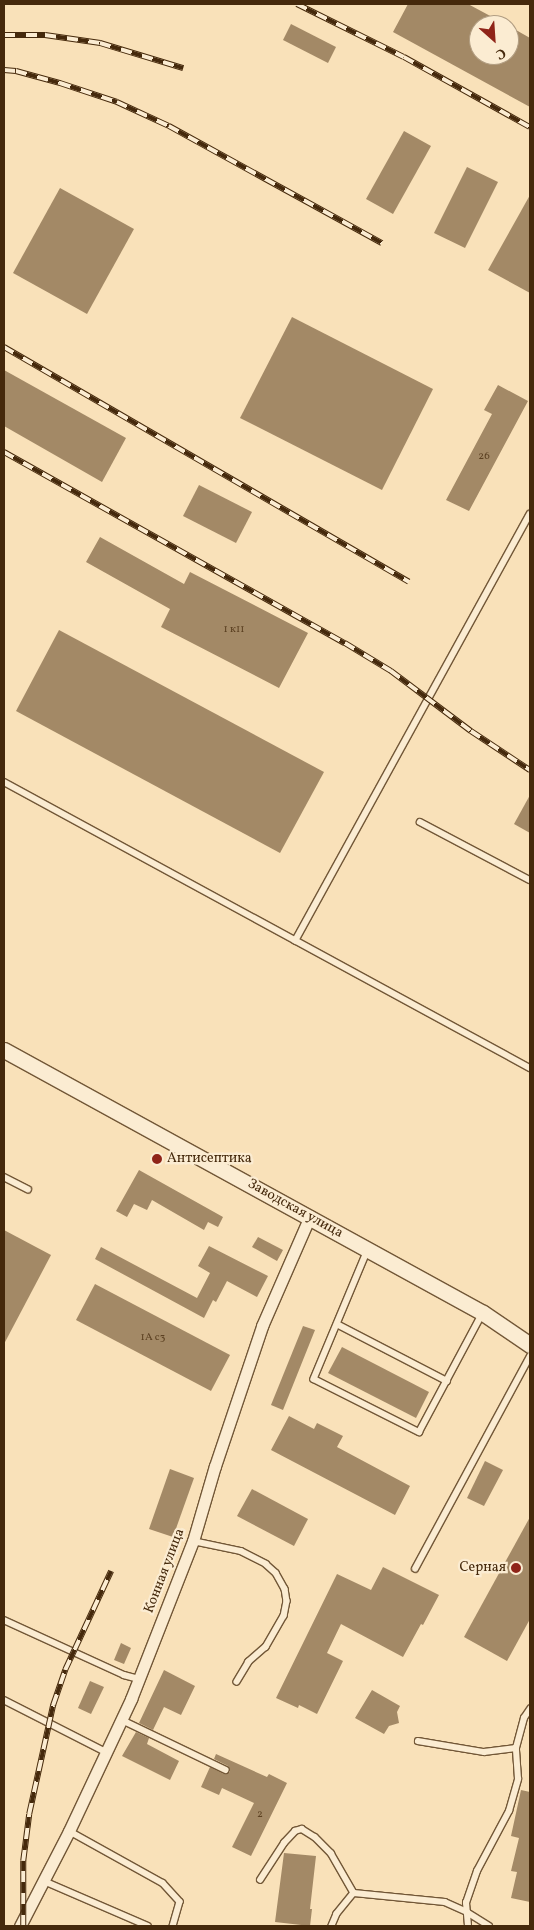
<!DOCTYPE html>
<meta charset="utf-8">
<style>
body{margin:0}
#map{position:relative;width:534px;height:1930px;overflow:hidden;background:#f9e1b9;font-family:Vollkorn,serif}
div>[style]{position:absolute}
.building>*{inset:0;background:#a38966}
.roads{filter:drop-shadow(1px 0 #725737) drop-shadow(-1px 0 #725737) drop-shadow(0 1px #725737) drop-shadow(0 -1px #725737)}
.service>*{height:5.5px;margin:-2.75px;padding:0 2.75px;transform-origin:2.75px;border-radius:2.75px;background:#fbecd2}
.minor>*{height:11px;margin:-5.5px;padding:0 5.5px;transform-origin:5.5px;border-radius:5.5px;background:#fbecd2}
.tertiary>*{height:15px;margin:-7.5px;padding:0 7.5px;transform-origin:7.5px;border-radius:7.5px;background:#fbecd2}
.rail>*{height:5.5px;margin-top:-2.75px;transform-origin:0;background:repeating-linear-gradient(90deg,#fbecd2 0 11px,#45290c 0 22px);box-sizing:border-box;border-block:1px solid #45290c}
.dots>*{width:14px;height:14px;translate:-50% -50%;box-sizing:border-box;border:2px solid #fbecd2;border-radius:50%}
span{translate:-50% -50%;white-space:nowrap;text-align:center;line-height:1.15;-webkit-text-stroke:4.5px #fbecd2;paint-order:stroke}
.number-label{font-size:11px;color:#5c4122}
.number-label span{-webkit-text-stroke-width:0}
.poi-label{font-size:14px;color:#45290c}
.left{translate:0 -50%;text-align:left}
.right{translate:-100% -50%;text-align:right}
.street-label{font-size:14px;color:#45290c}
.frame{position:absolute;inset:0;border:5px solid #45290c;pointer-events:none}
.north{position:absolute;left:469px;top:15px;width:50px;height:50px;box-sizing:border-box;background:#fbecd2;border:1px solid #b29e83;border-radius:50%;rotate:154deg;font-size:14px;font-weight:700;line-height:20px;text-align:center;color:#45290c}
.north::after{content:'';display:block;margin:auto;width:18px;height:22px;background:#8f2418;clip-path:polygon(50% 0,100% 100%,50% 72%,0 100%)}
</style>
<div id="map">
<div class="building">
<div style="clip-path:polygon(408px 4px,468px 4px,507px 25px,479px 25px,479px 55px,509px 55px,509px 26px,530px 38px,530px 107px,393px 32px)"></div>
<div style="clip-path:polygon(291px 24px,336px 47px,328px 63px,283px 40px)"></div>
<div style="clip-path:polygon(404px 131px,431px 146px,393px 214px,366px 199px)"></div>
<div style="clip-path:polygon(467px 167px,498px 182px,465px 248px,434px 233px)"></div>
<div style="clip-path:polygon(60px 188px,134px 229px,87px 314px,13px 273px)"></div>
<div style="clip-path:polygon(530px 195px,530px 293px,488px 270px)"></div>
<div style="clip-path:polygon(292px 317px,433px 389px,382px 490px,240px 418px)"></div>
<div style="clip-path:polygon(4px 370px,126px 438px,102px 482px,4px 426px)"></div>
<div style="clip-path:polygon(498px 385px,528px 401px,469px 511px,446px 500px,492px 414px,484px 410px)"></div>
<div style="clip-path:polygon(199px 485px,252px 512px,236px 543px,183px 516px)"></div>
<div style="clip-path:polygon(100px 537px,184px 584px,190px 572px,308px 633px,279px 688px,161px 627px,170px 609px,86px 562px)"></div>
<div style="clip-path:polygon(59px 630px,324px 772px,280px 853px,16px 711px)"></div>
<div style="clip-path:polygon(530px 795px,530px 833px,514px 824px)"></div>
<div style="clip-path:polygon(139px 1170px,223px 1217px,218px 1227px,208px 1222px,204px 1230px,152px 1200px,147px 1210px,134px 1204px,127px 1217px,116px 1211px)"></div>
<div style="clip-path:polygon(4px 1230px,51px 1255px,4px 1344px)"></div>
<div style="clip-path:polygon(258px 1237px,283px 1250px,277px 1261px,252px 1247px)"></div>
<div style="clip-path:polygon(209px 1246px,268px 1276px,257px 1297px,227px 1281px,216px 1302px,213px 1300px,204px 1318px,95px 1259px,101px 1247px,197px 1298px,210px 1273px,198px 1266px)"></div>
<div style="clip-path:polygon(95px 1284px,230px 1355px,211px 1391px,76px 1320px)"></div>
<div style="clip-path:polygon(303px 1326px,315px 1330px,283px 1410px,271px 1405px)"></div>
<div style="clip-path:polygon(342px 1347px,429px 1392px,416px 1418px,328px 1373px)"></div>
<div style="clip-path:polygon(289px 1416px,314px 1429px,317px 1423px,343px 1436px,337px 1447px,410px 1486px,395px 1515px,271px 1450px)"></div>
<div style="clip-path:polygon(485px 1461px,503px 1470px,484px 1506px,467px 1498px)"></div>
<div style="clip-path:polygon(170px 1469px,194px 1478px,173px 1537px,149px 1529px)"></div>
<div style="clip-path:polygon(252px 1489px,308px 1519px,294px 1546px,237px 1516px)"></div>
<div style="clip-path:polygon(530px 1517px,530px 1619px,507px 1661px,464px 1637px)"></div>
<div style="clip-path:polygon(383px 1567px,439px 1595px,423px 1625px,421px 1624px,403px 1657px,341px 1624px,327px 1653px,343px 1661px,317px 1714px,299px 1705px,298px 1708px,276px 1698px,337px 1574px,371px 1590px)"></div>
<div style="clip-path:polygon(121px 1643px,131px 1648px,124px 1664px,114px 1660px)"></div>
<div style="clip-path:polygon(164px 1670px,195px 1686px,181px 1715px,164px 1707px,153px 1730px,139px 1723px)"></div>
<div style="clip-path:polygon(90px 1681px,104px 1687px,91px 1714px,78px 1708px)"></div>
<div style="clip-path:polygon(372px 1690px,400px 1706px,397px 1712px,399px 1723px,389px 1726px,384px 1734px,355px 1718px)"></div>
<div style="clip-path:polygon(136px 1732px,149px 1738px,147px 1744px,179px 1761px,170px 1780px,122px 1756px)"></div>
<div style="clip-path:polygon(216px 1754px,267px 1777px,269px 1774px,287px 1783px,251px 1856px,232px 1847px,254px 1803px,222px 1788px,219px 1795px,201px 1787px,210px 1767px,224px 1774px,230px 1772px,228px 1766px,214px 1759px)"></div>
<div style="clip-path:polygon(521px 1790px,530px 1792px,530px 1902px,511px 1898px,517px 1872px,511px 1871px,519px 1838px,511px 1836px)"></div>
<div style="clip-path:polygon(284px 1853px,316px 1856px,310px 1909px,312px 1909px,310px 1926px,275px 1922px)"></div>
</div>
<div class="roads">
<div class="service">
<div style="left:4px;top:782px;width:599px;rotate:28.53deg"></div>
<div style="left:420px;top:822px;width:124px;rotate:27.8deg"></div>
<div style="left:295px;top:941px;width:487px;rotate:-61.2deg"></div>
<div style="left:4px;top:1177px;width:27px;rotate:27deg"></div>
<div style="left:368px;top:1250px;width:140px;rotate:112.7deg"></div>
<div style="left:314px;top:1379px;width:118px;rotate:26.8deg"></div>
<div style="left:419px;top:1432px;width:134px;rotate:-61.9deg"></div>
<div style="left:337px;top:1324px;width:124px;rotate:27.4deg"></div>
<div style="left:193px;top:1541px;width:49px;rotate:11.8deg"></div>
<div style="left:241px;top:1551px;width:28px;rotate:27deg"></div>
<div style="left:266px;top:1564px;width:13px;rotate:42deg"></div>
<div style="left:276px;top:1573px;width:18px;rotate:61deg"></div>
<div style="left:285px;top:1589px;width:12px;rotate:81deg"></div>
<div style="left:287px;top:1601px;width:15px;rotate:101deg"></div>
<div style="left:284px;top:1616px;width:36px;rotate:120deg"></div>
<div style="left:266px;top:1647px;width:23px;rotate:139deg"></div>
<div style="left:249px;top:1662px;width:23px;rotate:121deg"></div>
<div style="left:415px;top:1569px;width:242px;rotate:-61.6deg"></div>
<div style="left:4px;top:1620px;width:132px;rotate:24.6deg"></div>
<div style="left:124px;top:1675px;width:16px;rotate:15deg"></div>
<div style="left:4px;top:1700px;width:114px;rotate:27deg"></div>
<div style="left:122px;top:1720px;width:115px;rotate:25.7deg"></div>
<div style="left:418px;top:1741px;width:67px;rotate:9.5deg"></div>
<div style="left:484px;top:1752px;width:32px;rotate:-7deg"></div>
<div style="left:516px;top:1748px;width:31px;rotate:-75deg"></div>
<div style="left:524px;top:1718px;width:11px;rotate:-56deg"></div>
<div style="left:69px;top:1831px;width:107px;rotate:29deg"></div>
<div style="left:163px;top:1883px;width:25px;rotate:48deg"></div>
<div style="left:180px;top:1902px;width:25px;rotate:106deg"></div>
<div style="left:260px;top:1880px;width:44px;rotate:-57deg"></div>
<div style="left:284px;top:1843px;width:16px;rotate:-47deg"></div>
<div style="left:295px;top:1831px;width:7px;rotate:-16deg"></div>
<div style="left:302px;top:1829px;width:15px;rotate:32deg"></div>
<div style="left:315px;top:1837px;width:23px;rotate:45deg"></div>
<div style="left:331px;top:1853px;width:46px;rotate:60.1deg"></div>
<div style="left:354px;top:1893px;width:27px;rotate:129deg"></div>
<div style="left:337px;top:1914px;width:13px;rotate:113deg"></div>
<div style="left:44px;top:1881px;width:113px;rotate:23.4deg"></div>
<div style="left:354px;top:1893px;width:91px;rotate:5.6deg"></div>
<div style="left:445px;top:1902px;width:24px;rotate:24deg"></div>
<div style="left:467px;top:1912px;width:26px;rotate:32deg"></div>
<div style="left:468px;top:1926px;width:23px;rotate:-95deg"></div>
<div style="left:466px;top:1903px;width:34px;rotate:-71deg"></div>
<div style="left:477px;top:1871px;width:68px;rotate:-61.9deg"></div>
<div style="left:509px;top:1811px;width:33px;rotate:-74deg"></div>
<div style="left:518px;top:1779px;width:31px;rotate:-94deg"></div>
</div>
<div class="minor">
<div style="left:20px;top:1926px;width:107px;rotate:-62.7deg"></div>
<div style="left:69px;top:1831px;width:146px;rotate:-64.8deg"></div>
<div style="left:131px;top:1699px;width:170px;rotate:-68.6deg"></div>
<div style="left:193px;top:1541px;width:78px;rotate:-73.7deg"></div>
<div style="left:215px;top:1466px;width:148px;rotate:-71.4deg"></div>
<div style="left:262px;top:1326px;width:120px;rotate:-66.4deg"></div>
</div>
<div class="tertiary">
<div style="left:4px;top:1050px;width:546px;rotate:28.77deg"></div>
<div style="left:483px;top:1313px;width:57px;rotate:34.2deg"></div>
</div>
</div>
<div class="rail">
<div style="left:297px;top:4px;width:119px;rotate:26.4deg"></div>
<div style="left:404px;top:57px;width:144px;rotate:29.1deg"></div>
<div style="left:529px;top:4px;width:1px"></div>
<div style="left:4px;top:35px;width:41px"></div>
<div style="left:45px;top:35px;width:56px;rotate:8.3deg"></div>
<div style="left:100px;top:43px;width:87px;rotate:16.8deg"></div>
<div style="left:4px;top:70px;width:12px;rotate:5deg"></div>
<div style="left:16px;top:71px;width:46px;rotate:15.3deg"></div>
<div style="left:60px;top:83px;width:60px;rotate:18.4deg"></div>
<div style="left:117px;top:102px;width:57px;rotate:24.8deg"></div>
<div style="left:169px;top:126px;width:243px;rotate:28.8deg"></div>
<div style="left:4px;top:347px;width:468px;rotate:30.1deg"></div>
<div style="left:4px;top:452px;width:391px;rotate:29.3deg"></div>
<div style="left:345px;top:643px;width:54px;rotate:31.3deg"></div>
<div style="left:391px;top:671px;width:100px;rotate:36.9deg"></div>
<div style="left:471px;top:731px;width:71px;rotate:33.5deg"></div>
<div style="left:23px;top:1926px;width:65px;rotate:-90deg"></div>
<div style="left:23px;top:1861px;width:47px;rotate:-82.7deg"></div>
<div style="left:29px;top:1814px;width:112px;rotate:-77.6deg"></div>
<div style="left:53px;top:1705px;width:37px;rotate:-71deg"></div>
<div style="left:65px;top:1670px;width:109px;rotate:-65.1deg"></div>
</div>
<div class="dots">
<div style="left:157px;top:1159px;background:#8f2418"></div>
<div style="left:516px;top:1568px;background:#8f2418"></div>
</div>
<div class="number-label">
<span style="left:484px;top:457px">26</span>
<span style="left:234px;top:630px">1 к11</span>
<span style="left:153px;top:1338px">1А с3</span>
<span style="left:260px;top:1815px">2</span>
</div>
<div class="poi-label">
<span class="left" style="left:167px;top:1159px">Антисептика</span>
<span class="right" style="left:506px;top:1568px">Серная</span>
</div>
<div class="street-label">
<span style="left:295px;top:1209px;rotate:29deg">Заводская улица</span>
<span style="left:165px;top:1571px;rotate:-69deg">Конная улица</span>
</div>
<div class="frame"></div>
<div class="north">С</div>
</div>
